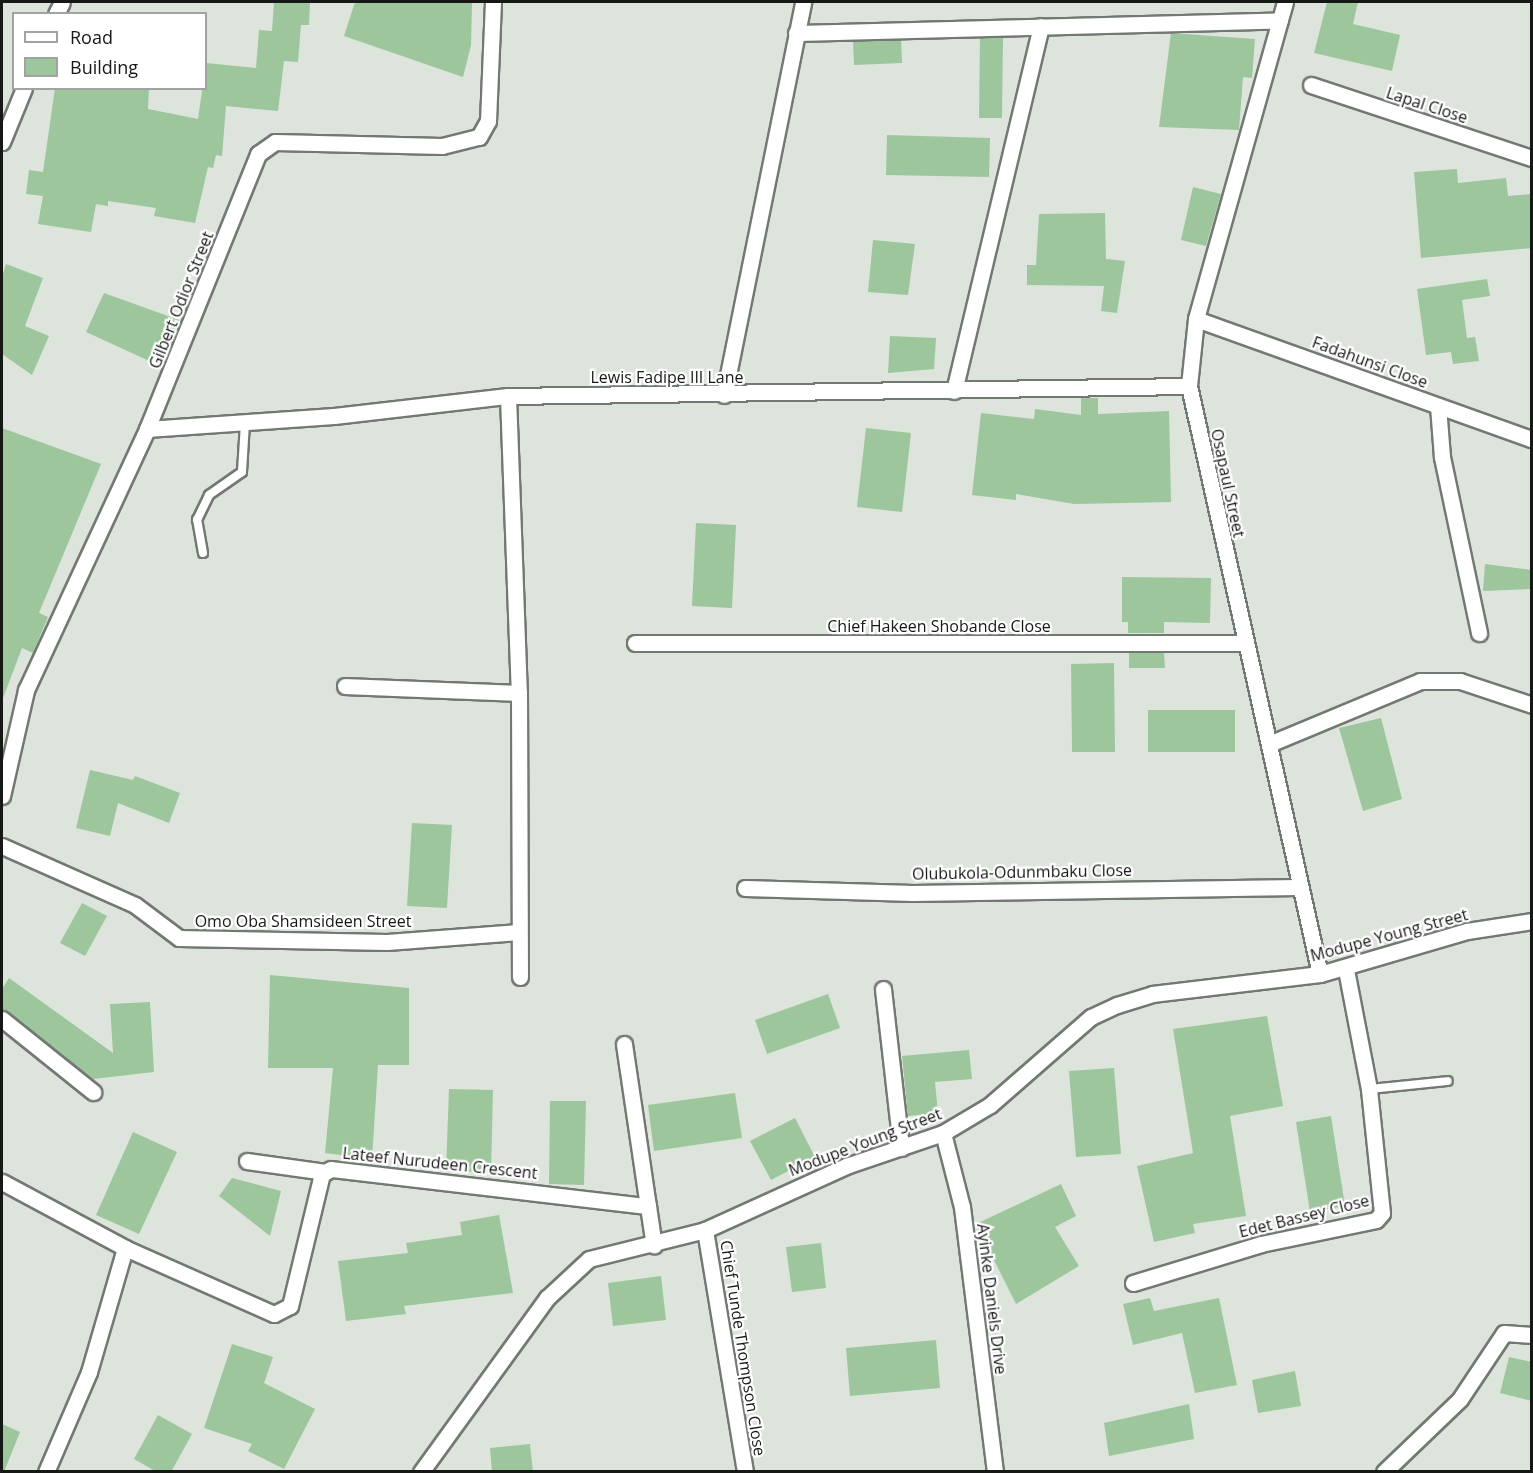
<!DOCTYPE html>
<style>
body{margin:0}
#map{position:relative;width:1533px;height:1473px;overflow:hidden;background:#dce4db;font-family:"Open Sans",sans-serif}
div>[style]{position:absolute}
.building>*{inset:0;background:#9ec69c}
.roads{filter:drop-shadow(2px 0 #727972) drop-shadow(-2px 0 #727972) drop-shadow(0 2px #727972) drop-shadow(0 -2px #727972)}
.lane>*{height:8px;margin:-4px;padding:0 4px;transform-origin:4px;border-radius:4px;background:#fff}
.street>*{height:15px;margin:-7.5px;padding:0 7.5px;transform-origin:7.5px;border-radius:7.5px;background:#fff}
span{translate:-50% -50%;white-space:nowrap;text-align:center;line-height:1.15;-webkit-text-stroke:4.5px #fff;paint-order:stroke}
.street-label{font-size:16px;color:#151815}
.frame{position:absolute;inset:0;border:3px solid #151815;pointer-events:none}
.legend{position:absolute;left:12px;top:12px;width:195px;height:78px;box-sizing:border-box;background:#fff;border:2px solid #a1a3a1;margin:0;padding:8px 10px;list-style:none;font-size:18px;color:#151815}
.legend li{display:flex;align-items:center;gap:12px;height:30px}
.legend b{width:30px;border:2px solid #a1a3a1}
</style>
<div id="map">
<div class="building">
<div style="clip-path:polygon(274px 2px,310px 2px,309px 25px,301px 25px,298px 62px,284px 61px,278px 111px,226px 106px,222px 156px,216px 155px,213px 168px,208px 167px,195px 223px,154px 216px,156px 208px,108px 201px,108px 206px,96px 204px,91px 232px,38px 224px,43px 196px,26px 194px,29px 170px,43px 172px,55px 88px,149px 88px,148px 109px,198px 119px,206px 63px,256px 68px,259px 30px,272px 31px)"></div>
<div style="clip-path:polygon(355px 2px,472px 2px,471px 45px,463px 77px,344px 36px)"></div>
<div style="clip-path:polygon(1327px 2px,1358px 2px,1353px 24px,1400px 35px,1392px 71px,1314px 53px)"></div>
<div style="clip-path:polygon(1171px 33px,1255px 39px,1252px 78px,1243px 77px,1239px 130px,1159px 127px)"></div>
<div style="clip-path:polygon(1003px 37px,1002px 118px,979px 118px,980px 38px)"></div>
<div style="clip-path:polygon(901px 40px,902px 63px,854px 65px,853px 41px)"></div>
<div style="clip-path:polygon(887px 135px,990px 138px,989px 177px,886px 175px)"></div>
<div style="clip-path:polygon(1457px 169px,1458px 183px,1506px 178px,1508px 196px,1532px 194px,1532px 248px,1421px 258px,1414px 172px)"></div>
<div style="clip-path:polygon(1193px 187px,1221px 194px,1206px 246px,1181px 240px)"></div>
<div style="clip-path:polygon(1105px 213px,1106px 259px,1125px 261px,1117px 313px,1101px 311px,1104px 286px,1027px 285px,1027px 265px,1036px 265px,1039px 214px)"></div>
<div style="clip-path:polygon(873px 240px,915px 244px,908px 295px,868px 292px)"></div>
<div style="clip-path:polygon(6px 264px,43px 278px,25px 326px,49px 336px,32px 375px,2px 354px,2px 277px)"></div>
<div style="clip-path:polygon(1487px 279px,1490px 296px,1462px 300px,1467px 338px,1475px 337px,1479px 361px,1453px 364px,1451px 352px,1426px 355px,1417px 289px)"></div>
<div style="clip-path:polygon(104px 293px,179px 320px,158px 365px,86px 332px)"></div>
<div style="clip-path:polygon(890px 336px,936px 338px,934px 369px,888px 373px)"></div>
<div style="clip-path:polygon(1081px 398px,1098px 398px,1098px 414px,1169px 411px,1171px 502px,1074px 504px,1016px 494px,1016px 500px,972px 495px,981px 413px,1034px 419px,1035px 409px,1081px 415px)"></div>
<div style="clip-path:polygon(2px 428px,101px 464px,39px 613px,48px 617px,33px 653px,22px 648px,3px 698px)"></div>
<div style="clip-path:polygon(866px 428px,911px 433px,902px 512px,857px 507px)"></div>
<div style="clip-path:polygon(696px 523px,736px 525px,732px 608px,692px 606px)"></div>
<div style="clip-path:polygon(1485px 564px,1532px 570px,1532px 589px,1483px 591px)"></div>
<div style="clip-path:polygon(1122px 577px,1211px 578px,1210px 623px,1164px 622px,1164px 633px,1128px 633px,1128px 622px,1122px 622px)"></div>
<div style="clip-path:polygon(1129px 653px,1164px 653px,1165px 668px,1129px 668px)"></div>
<div style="clip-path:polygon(1114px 663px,1115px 752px,1072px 752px,1071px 664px)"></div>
<div style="clip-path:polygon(1148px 710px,1235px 710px,1235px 752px,1148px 752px)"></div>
<div style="clip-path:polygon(1381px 718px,1402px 799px,1363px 811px,1339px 728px)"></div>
<div style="clip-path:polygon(90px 770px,133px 780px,135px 776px,180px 793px,169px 823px,118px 803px,110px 836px,76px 828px)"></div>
<div style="clip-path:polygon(412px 823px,452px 825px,447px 908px,407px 906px)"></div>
<div style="clip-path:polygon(82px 903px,107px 916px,85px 956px,60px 943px)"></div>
<div style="clip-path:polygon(270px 975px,409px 988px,409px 1065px,378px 1065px,372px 1159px,325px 1153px,333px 1068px,268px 1068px)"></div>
<div style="clip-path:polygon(9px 978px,113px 1053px,110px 1004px,150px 1002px,154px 1072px,93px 1079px,2px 1010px,2px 989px)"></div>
<div style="clip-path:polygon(828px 994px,840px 1028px,767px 1054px,755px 1020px)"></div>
<div style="clip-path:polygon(1267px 1016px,1283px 1106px,1230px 1116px,1246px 1216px,1193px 1224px,1195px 1233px,1154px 1242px,1137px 1166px,1193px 1153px,1173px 1029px)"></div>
<div style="clip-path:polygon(969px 1050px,972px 1079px,935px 1082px,938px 1113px,908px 1116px,902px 1056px)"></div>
<div style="clip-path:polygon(1114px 1068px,1121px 1154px,1076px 1157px,1069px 1071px)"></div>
<div style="clip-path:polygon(449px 1089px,493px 1090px,491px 1172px,446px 1171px)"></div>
<div style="clip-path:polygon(735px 1093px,742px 1138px,654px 1151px,648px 1105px)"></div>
<div style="clip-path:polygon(550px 1101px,586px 1101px,584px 1185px,549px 1184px)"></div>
<div style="clip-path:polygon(1331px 1116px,1345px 1206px,1310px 1212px,1296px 1122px)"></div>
<div style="clip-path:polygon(795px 1118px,815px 1157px,771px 1180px,750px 1141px)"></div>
<div style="clip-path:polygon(133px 1132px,177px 1152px,139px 1234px,96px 1215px)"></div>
<div style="clip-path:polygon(232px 1178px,281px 1191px,270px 1236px,219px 1196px)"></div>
<div style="clip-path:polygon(1061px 1184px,1076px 1216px,1055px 1227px,1079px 1266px,1016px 1304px,976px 1224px)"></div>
<div style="clip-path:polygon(499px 1215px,513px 1293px,404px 1306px,406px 1314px,346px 1321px,338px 1261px,408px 1253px,406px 1243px,462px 1235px,460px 1222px)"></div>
<div style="clip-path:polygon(821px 1243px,826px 1288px,792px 1292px,786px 1247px)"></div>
<div style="clip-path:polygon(661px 1276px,666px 1320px,613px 1326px,608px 1283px)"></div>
<div style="clip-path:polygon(1150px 1298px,1154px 1311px,1219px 1298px,1237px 1385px,1195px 1393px,1182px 1333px,1133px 1345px,1123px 1304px)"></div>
<div style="clip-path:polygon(936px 1340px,940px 1388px,850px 1396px,846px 1348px)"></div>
<div style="clip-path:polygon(232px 1344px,273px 1357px,264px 1383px,315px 1409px,284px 1469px,248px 1451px,252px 1444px,204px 1428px)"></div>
<div style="clip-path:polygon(1509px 1357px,1532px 1362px,1532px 1401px,1500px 1393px)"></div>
<div style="clip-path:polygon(1295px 1371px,1301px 1406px,1258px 1413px,1252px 1380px)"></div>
<div style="clip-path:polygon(1189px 1404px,1194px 1439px,1109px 1456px,1104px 1423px)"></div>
<div style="clip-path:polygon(158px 1415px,192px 1434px,171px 1472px,157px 1472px,134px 1459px)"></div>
<div style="clip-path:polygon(2px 1424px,20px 1432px,4px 1472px,2px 1472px)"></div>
<div style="clip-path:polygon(530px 1444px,533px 1472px,492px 1472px,490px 1448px)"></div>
</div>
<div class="roads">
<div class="lane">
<div style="left:203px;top:553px;width:34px;rotate:-100deg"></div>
<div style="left:197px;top:520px;width:28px;rotate:-64deg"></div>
<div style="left:209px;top:495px;width:40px;rotate:-34.9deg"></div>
<div style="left:242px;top:472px;width:49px;rotate:-86.5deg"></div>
<div style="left:1369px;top:1089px;width:79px;rotate:-5.8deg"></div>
</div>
<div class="street">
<div style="left:1285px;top:2px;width:329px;rotate:105.7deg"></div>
<div style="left:1196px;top:319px;width:67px;rotate:96deg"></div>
<div style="left:1189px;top:386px;width:602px;rotate:77.44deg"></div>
<div style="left:56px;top:14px;width:13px;rotate:-63deg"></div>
<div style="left:796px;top:33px;width:484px;rotate:-1.5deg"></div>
<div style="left:1311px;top:85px;width:233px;rotate:18.3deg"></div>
<div style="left:2px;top:142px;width:58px;rotate:-67.8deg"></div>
<div style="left:1196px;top:319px;width:357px;rotate:19.7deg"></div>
<div style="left:954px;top:391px;width:375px;rotate:-76.6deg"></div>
<div style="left:724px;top:395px;width:401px;rotate:-78.6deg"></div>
<div style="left:508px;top:396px;width:297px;rotate:87.9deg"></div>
<div style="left:519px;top:693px;width:284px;rotate:89.8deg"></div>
<div style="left:1438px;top:406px;width:51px;rotate:85.5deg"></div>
<div style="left:1442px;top:457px;width:180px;rotate:78.1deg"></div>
<div style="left:147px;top:429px;width:187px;rotate:-4deg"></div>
<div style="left:334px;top:416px;width:175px;rotate:-6.6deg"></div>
<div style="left:508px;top:396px;width:681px;rotate:-0.84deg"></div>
<div style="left:635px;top:643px;width:608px"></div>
<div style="left:345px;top:686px;width:174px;rotate:2.3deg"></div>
<div style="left:1269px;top:744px;width:164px;rotate:-22.6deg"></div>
<div style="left:1420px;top:681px;width:40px"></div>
<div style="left:1460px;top:681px;width:76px;rotate:18.4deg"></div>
<div style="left:2px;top:796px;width:109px;rotate:-77.2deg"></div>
<div style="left:26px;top:690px;width:288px;rotate:-65.1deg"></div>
<div style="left:147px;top:429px;width:297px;rotate:-68deg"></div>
<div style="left:258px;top:154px;width:21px;rotate:-35deg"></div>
<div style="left:275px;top:142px;width:167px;rotate:1.4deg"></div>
<div style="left:442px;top:146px;width:38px;rotate:-14deg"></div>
<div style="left:479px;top:137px;width:18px;rotate:-61deg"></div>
<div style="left:488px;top:121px;width:119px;rotate:-87.6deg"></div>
<div style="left:2px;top:846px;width:145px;rotate:23.9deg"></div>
<div style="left:135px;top:905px;width:55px;rotate:36.9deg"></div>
<div style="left:179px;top:938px;width:208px;rotate:1.1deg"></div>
<div style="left:387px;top:942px;width:132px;rotate:-4.3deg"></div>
<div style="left:745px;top:888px;width:168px;rotate:1.7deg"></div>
<div style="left:913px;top:893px;width:386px;rotate:-0.9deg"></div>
<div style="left:883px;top:989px;width:160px;rotate:83.5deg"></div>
<div style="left:2px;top:1019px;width:117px;rotate:38.7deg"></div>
<div style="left:624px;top:1044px;width:164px;rotate:81.6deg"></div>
<div style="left:943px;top:1133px;width:76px;rotate:75.6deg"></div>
<div style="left:962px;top:1207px;width:267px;rotate:82.9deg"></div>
<div style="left:247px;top:1161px;width:79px;rotate:8deg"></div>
<div style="left:2px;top:1182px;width:140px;rotate:28.2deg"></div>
<div style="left:125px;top:1248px;width:163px;rotate:23.9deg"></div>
<div style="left:274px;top:1314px;width:18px;rotate:-27deg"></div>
<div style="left:290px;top:1306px;width:136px;rotate:-76.4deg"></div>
<div style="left:322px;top:1174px;width:10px;rotate:-29deg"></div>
<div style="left:331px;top:1169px;width:319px;rotate:6.7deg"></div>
<div style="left:648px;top:1206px;width:40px;rotate:81.5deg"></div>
<div style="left:705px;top:1230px;width:245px;rotate:80.6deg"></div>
<div style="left:1133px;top:1283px;width:134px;rotate:-16.9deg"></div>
<div style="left:1261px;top:1244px;width:117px;rotate:-11.8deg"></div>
<div style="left:1376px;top:1220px;width:9px;rotate:-49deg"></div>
<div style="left:1382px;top:1213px;width:125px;rotate:-96deg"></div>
<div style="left:1369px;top:1089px;width:122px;rotate:-100.9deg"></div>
<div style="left:46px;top:1472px;width:109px;rotate:-66.7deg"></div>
<div style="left:89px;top:1372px;width:129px;rotate:-73.8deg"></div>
<div style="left:421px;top:1472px;width:215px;rotate:-54.1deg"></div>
<div style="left:547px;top:1298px;width:57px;rotate:-42.9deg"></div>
<div style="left:589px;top:1259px;width:120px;rotate:-14deg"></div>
<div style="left:705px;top:1230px;width:155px;rotate:-24.4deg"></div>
<div style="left:846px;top:1166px;width:102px;rotate:-18.8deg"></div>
<div style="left:943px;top:1133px;width:55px;rotate:-30.8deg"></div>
<div style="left:990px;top:1105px;width:134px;rotate:-41.1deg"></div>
<div style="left:1091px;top:1017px;width:29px;rotate:-25deg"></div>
<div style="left:1117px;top:1005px;width:37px;rotate:-17deg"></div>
<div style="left:1152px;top:994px;width:169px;rotate:-6.8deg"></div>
<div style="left:1320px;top:974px;width:153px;rotate:-16.3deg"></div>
<div style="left:1467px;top:931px;width:66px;rotate:-8.7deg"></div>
<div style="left:1384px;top:1472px;width:105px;rotate:-43.8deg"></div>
<div style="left:1460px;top:1399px;width:79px;rotate:-56.3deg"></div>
<div style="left:1504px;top:1333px;width:28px;rotate:4deg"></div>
</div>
</div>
<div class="street-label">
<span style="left:1427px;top:105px;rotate:18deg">Lapal Close</span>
<span style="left:181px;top:300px;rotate:-68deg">Gilbert Odior Street</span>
<span style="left:1370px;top:362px;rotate:20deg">Fadahunsi Close</span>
<span style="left:667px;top:377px">Lewis Fadipe III Lane</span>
<span style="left:1228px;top:483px;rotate:78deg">Osapaul Street</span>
<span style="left:939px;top:626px">Chief Hakeen Shobande Close</span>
<span style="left:1022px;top:872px;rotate:-1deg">Olubukola-Odunmbaku Close</span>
<span style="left:303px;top:921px">Omo Oba Shamsideen Street</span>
<span style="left:1389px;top:935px;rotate:-15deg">Modupe Young Street</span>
<span style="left:865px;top:1142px;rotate:-21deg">Modupe Young Street</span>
<span style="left:440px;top:1163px;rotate:6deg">Lateef Nurudeen Crescent</span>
<span style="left:1304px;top:1216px;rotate:-14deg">Edet Bassey Close</span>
<span style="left:992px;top:1299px;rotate:83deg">Ayinke Daniels Drive</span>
<span style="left:743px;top:1348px;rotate:81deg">Chief Tunde Thompson Close</span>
</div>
<div class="frame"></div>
<ul class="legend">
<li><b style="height:8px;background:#fff"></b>Road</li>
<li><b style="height:16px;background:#9ec69c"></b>Building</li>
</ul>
</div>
